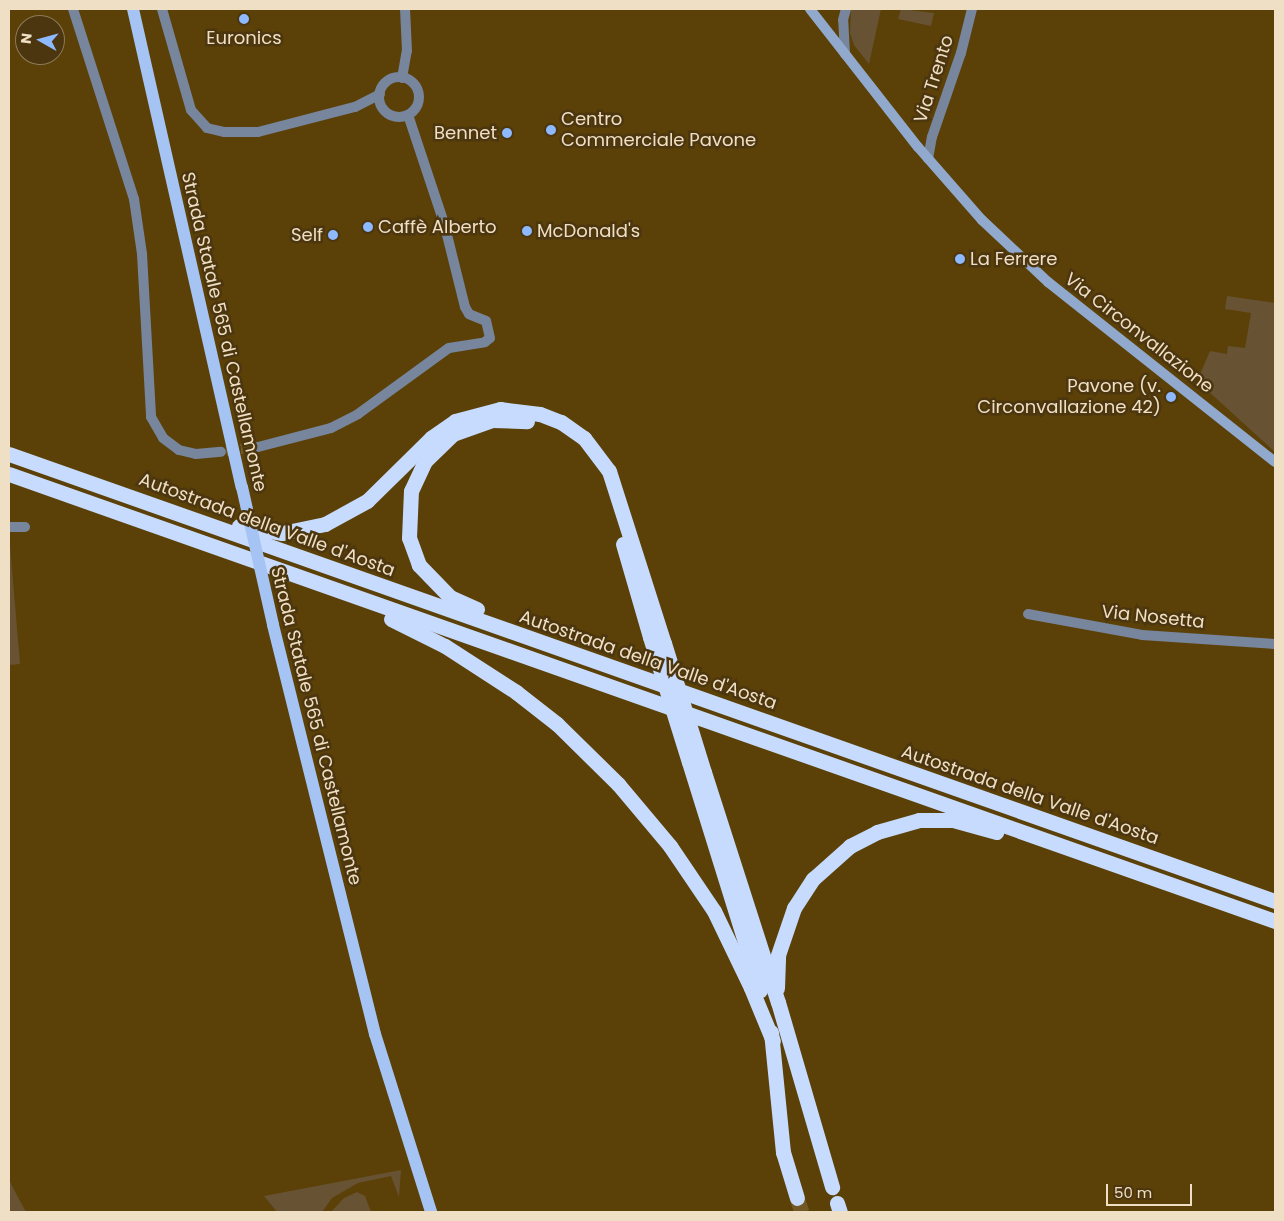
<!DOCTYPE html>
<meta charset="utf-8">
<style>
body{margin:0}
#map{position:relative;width:1284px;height:1221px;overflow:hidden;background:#5b4007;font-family:Poppins,sans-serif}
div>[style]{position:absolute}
.green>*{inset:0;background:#675333}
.minor-tunnel>*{height:10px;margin-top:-5px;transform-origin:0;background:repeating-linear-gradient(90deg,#715824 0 10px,transparent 0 15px)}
.motorway-tunnel>*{height:15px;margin-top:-7.5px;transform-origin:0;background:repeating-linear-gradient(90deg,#715824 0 15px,transparent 0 23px)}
.minor>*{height:10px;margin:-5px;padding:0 5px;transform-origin:5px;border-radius:5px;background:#77859d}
.minor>.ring{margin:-5px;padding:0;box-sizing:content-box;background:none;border:10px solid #77859d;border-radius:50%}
.secondary>*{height:10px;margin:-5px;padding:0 5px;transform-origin:5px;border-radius:5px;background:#91a9cd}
.primary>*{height:12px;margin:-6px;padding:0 6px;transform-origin:6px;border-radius:6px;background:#a5c4f3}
.motorway>*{height:15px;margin:-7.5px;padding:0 7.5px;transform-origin:7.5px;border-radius:7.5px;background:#c6dbfd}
.primary-bridge>*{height:12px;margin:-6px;padding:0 6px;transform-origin:6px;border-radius:6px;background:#a5c4f3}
.motorway-bridge>*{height:15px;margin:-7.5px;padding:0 7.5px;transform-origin:7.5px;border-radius:7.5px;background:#c6dbfd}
.dots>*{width:14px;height:14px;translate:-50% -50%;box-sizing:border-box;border:2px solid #4c360f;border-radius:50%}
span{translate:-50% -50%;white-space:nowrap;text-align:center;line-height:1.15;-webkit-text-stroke:5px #4c360f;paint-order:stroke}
.poi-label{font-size:18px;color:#efdfc5}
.left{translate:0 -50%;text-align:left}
.right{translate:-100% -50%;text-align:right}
.street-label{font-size:18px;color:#efdfc5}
.frame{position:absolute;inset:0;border:10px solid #efdfc5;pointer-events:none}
.north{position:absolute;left:15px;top:15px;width:50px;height:50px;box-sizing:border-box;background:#4c360f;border:1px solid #8d7a58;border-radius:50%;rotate:277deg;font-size:14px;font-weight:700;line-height:20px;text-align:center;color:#efdfc5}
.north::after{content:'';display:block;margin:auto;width:18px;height:22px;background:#8eb9fc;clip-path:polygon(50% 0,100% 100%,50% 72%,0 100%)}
.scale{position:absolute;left:1106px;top:1184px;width:86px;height:22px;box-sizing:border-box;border:2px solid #efdfc5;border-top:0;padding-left:6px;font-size:15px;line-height:18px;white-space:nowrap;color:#efdfc5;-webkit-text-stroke:4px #4c360f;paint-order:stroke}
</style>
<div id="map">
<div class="green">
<div style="clip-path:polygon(851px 9px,881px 9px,869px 64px,854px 45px,850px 33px)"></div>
<div style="clip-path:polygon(901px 9px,934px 13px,931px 26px,898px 19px)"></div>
<div style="clip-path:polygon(1227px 296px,1275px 303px,1275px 452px,1197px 381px,1210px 351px,1227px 354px,1228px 346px,1245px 348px,1251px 313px,1225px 309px)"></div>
<div style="clip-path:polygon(9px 534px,20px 664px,9px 665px)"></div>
<div style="clip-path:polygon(401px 1170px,399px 1197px,391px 1176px,358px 1183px,332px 1198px,322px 1212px,277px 1212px,264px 1196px)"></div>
<div style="clip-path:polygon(9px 1179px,11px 1184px,26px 1212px,9px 1212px)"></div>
<div style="clip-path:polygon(357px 1192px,365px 1196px,371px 1212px,331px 1212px,344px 1198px)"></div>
</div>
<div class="minor-tunnel">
<div style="left:226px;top:451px;width:32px;rotate:-7deg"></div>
</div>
<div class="motorway-tunnel">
<div style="left:797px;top:1198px;width:15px;rotate:70deg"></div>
</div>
<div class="minor">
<div style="left:73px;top:9px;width:200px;rotate:72.2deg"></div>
<div style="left:134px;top:199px;width:56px;rotate:81.7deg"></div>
<div style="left:142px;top:254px;width:163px;rotate:86.8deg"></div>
<div style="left:151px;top:417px;width:24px;rotate:60deg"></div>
<div style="left:163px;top:438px;width:20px;rotate:37deg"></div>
<div style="left:179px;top:450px;width:17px;rotate:13deg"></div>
<div style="left:196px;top:454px;width:25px;rotate:-5deg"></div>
<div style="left:162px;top:9px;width:105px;rotate:74deg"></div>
<div style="left:191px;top:110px;width:24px;rotate:48deg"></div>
<div style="left:207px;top:128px;width:17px;rotate:13deg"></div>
<div style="left:224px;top:132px;width:34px"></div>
<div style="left:258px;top:132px;width:100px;rotate:-14.5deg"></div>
<div style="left:355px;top:107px;width:28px;rotate:-27deg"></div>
<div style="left:845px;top:54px;width:34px;rotate:-93deg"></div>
<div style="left:843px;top:20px;width:11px;rotate:-75deg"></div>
<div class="ring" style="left:379px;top:77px;width:30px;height:30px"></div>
<div style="left:402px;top:78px;width:27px;rotate:-80deg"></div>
<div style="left:407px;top:51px;width:42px;rotate:-92.7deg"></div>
<div style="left:928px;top:159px;width:22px;rotate:-80deg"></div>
<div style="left:932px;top:137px;width:89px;rotate:-71deg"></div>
<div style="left:961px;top:53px;width:45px;rotate:-76deg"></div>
<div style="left:258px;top:447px;width:75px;rotate:-14.6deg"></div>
<div style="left:331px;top:428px;width:30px;rotate:-27deg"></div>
<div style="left:358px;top:414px;width:112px;rotate:-36deg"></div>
<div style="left:449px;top:348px;width:36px;rotate:-9deg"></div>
<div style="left:485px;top:342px;width:6px;rotate:-39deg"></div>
<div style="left:490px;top:338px;width:17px;rotate:-103deg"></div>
<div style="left:486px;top:321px;width:18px;rotate:-158deg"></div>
<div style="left:469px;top:314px;width:8px;rotate:-120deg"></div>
<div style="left:465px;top:307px;width:87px;rotate:-104deg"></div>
<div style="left:444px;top:223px;width:114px;rotate:-108.4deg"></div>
<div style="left:9px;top:527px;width:16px"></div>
<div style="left:1028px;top:614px;width:116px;rotate:10.4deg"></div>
<div style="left:1142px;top:635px;width:133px;rotate:3.9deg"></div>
</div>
<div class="secondary">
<div style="left:810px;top:9px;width:175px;rotate:52deg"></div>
<div style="left:918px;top:147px;width:97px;rotate:48.8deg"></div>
<div style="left:982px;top:220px;width:91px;rotate:43.2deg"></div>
<div style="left:1048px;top:282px;width:290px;rotate:38.4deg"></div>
</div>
<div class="primary">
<div style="left:133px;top:9px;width:490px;rotate:77.2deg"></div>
<div style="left:273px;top:625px;width:422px;rotate:76deg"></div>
<div style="left:375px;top:1034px;width:187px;rotate:72.5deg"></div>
</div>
<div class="motorway">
<div style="left:9px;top:454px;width:1343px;rotate:19.45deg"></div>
<div style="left:9px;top:474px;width:1343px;rotate:19.45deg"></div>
<div style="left:239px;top:526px;width:44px;rotate:9.2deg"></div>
<div style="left:282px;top:533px;width:44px;rotate:-11.8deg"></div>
<div style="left:325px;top:524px;width:48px;rotate:-28.7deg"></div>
<div style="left:367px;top:501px;width:90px;rotate:-44.5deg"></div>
<div style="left:431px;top:438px;width:29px;rotate:-35deg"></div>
<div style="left:455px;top:421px;width:47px;rotate:-14.9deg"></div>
<div style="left:500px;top:409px;width:40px;rotate:7.1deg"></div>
<div style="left:540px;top:414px;width:22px;rotate:21deg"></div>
<div style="left:561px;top:422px;width:28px;rotate:35deg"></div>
<div style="left:584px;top:438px;width:41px;rotate:52.9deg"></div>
<div style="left:609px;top:471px;width:181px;rotate:72.3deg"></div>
<div style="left:623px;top:544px;width:97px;rotate:73.8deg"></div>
<div style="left:477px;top:609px;width:30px;rotate:-156deg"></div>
<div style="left:450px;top:597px;width:45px;rotate:-134.1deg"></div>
<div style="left:419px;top:565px;width:29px;rotate:-110deg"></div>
<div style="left:409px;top:538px;width:47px;rotate:-87.6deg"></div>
<div style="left:411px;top:491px;width:33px;rotate:-65deg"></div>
<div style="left:425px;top:461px;width:39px;rotate:-44deg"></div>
<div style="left:453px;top:434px;width:41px;rotate:-19.7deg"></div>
<div style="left:492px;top:420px;width:35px;rotate:2deg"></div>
<div style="left:391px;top:619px;width:60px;rotate:26.6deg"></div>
<div style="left:445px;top:646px;width:85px;rotate:32.9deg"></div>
<div style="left:516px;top:692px;width:52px;rotate:38deg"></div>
<div style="left:557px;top:724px;width:86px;rotate:44.5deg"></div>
<div style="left:618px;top:784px;width:81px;rotate:50deg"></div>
<div style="left:670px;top:846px;width:78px;rotate:55.9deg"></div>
<div style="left:714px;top:911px;width:85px;rotate:64.3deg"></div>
<div style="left:751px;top:988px;width:57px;rotate:67.5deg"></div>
<div style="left:689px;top:762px;width:239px;rotate:72.7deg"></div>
<div style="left:704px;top:772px;width:242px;rotate:72.2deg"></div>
<div style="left:778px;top:1002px;width:193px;rotate:73.7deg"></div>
<div style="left:777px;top:988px;width:33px;rotate:-88deg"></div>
<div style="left:778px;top:955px;width:50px;rotate:-71.2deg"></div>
<div style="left:794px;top:908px;width:35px;rotate:-57deg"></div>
<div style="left:813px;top:879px;width:50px;rotate:-41.7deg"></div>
<div style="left:850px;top:846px;width:30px;rotate:-27deg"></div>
<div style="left:877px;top:832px;width:44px;rotate:-15.9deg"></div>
<div style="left:919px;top:820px;width:34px"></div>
<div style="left:953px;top:820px;width:45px;rotate:15.6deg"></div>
<div style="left:771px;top:1032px;width:121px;rotate:84.3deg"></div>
<div style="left:783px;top:1152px;width:48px;rotate:73.1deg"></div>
<div style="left:837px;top:1203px;width:9px;rotate:72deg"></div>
</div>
<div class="primary-bridge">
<div style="left:242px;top:487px;width:141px;rotate:77.3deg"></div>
</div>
<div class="motorway-bridge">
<div style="left:650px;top:637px;width:131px;rotate:72.7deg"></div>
<div style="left:664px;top:643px;width:135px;rotate:72.8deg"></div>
</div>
<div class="dots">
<div style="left:244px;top:19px;background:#8eb9fc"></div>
<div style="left:551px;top:130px;background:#8eb9fc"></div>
<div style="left:507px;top:133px;background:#8eb9fc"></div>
<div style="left:368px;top:227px;background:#8eb9fc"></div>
<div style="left:527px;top:231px;background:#8eb9fc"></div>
<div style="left:333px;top:235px;background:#8eb9fc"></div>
<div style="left:960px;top:259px;background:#8eb9fc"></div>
<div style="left:1171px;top:397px;background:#8eb9fc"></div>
</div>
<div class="poi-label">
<span style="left:244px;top:38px">Euronics</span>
<span class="left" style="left:561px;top:130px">Centro<br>Commerciale Pavone</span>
<span class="right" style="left:497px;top:133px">Bennet</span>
<span class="left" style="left:378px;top:227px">Caffè Alberto</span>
<span class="left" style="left:537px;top:231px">McDonald's</span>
<span class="right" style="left:323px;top:235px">Self</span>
<span class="left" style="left:970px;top:259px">La Ferrere</span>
<span class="right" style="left:1161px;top:397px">Pavone (v.<br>Circonvallazione 42)</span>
</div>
<div class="street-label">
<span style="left:934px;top:79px;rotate:-72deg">Via Trento</span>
<span style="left:224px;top:332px;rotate:77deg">Strada Statale 565 di Castellamonte</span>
<span style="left:1139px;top:333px;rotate:38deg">Via Circonvallazione</span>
<span style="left:267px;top:525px;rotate:20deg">Autostrada della Valle d'Aosta</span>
<span style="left:1153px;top:617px;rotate:6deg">Via Nosetta</span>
<span style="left:648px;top:660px;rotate:19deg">Autostrada della Valle d'Aosta</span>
<span style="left:316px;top:726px;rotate:76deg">Strada Statale 565 di Castellamonte</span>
<span style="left:1030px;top:795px;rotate:19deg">Autostrada della Valle d'Aosta</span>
</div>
<div class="frame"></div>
<div class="north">N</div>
<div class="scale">50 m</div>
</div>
